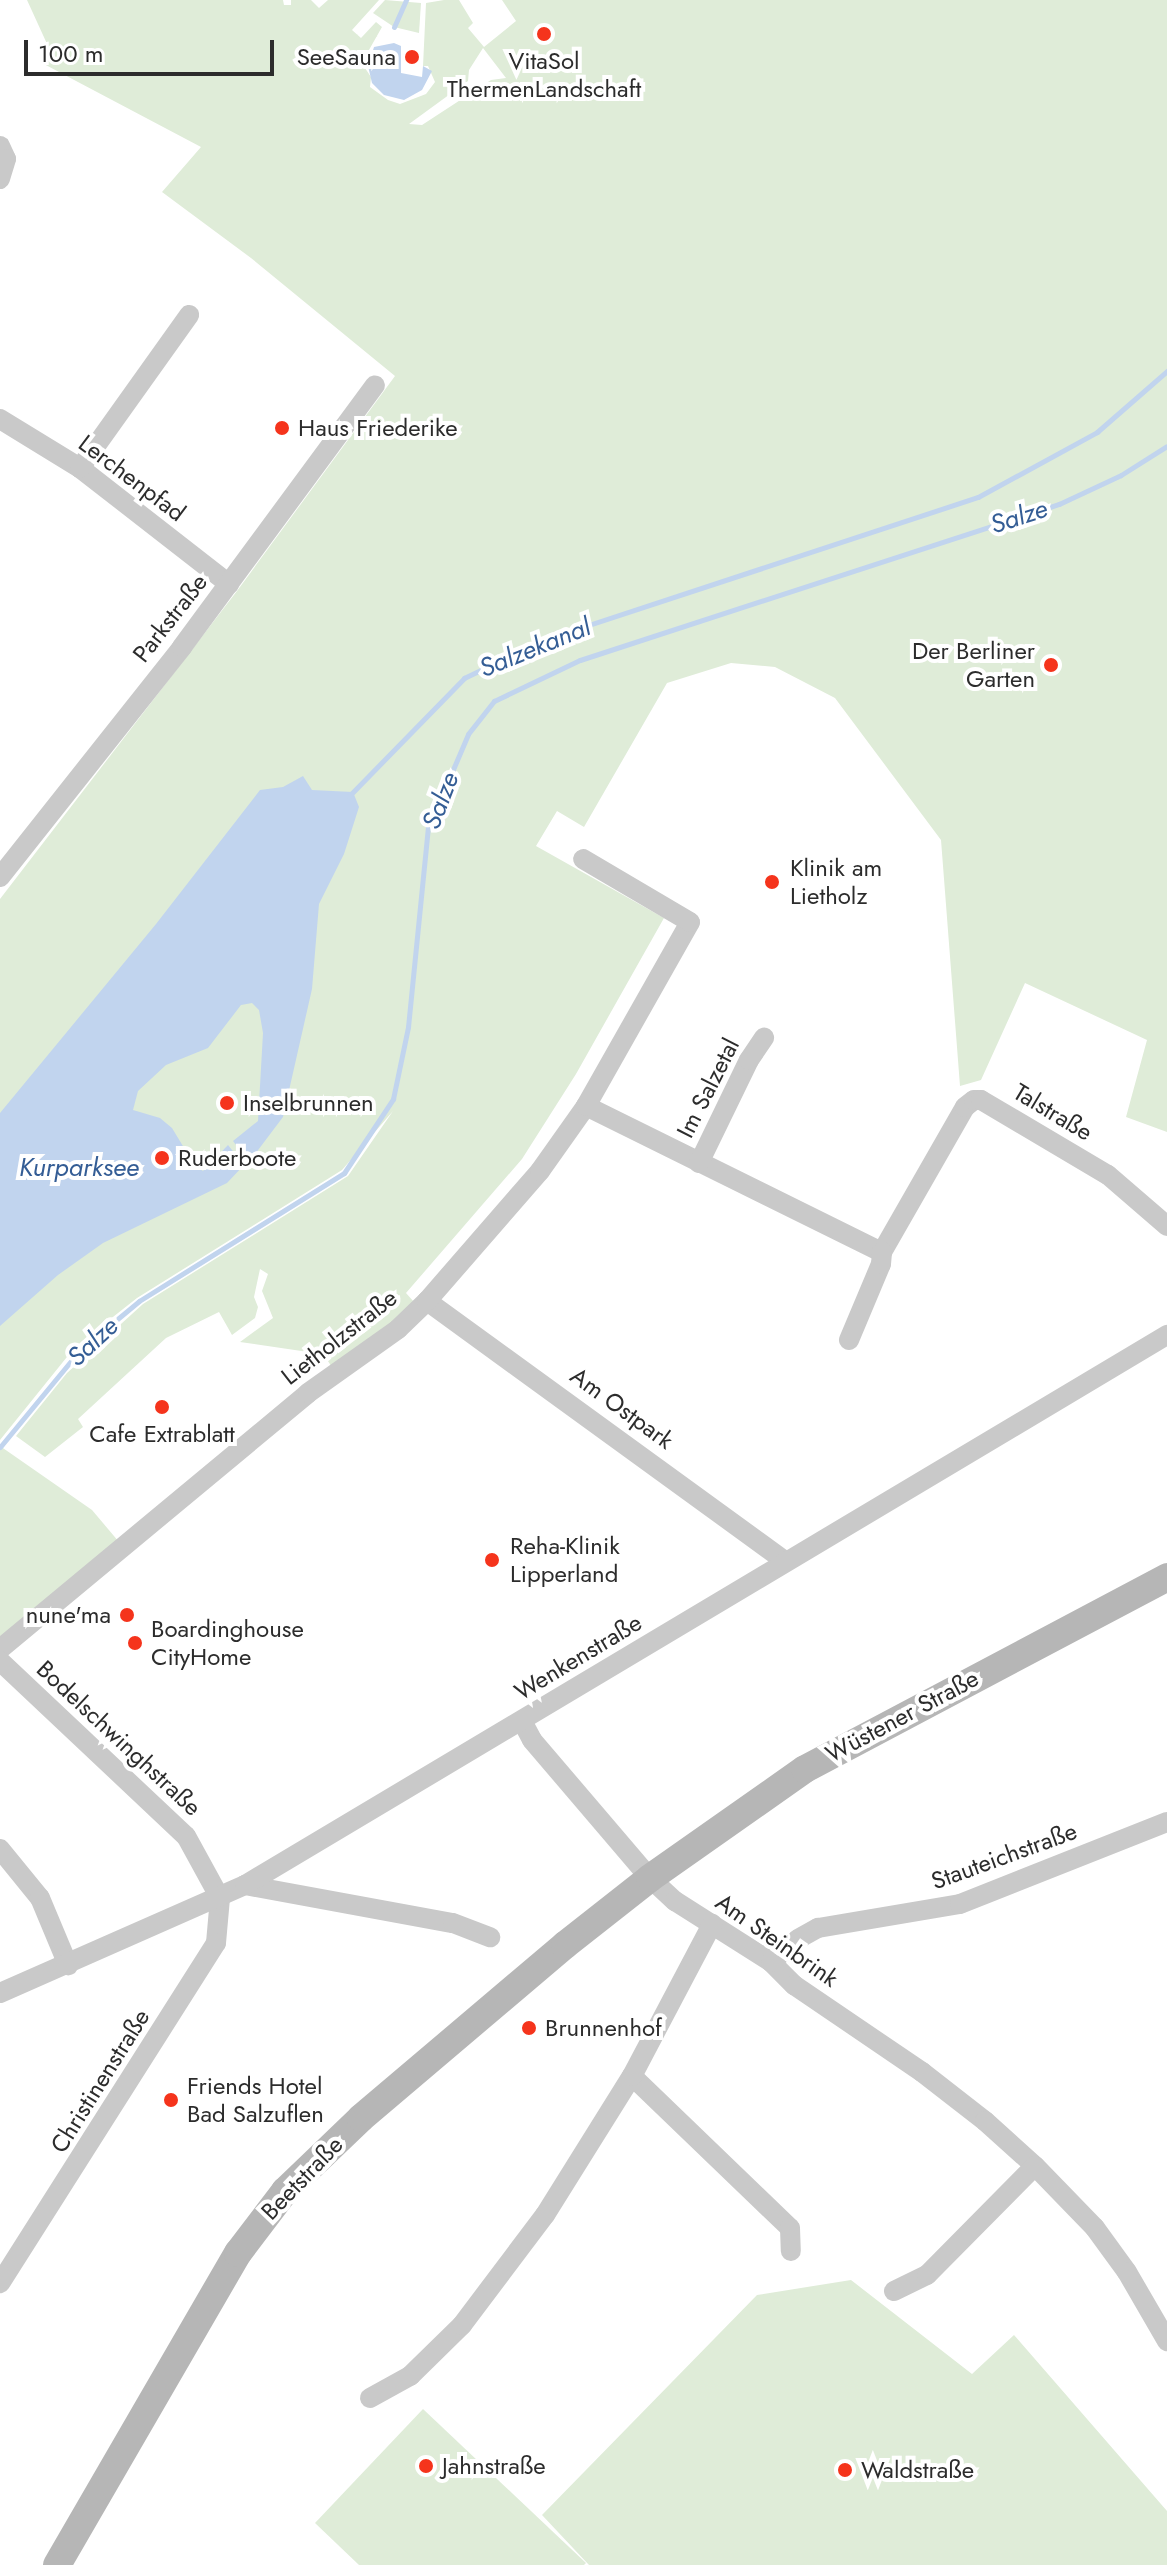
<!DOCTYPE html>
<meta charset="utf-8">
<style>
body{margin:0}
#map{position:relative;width:1167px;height:2565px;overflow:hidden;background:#fff;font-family:Jost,sans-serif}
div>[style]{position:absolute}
.green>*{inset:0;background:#dfecd8}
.water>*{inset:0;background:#c1d4ee}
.stream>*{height:5px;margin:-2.5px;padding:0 2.5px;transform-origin:2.5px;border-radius:2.5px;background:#c1d4ee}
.street>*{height:20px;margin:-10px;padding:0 10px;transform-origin:10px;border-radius:10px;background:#c9c9c9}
.secondary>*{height:28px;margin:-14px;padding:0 14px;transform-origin:14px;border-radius:14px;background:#b6b6b6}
.dots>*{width:22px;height:22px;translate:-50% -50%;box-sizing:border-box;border:4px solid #fff;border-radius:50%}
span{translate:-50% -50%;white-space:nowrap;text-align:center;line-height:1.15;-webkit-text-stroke:8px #fff;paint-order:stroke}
.poi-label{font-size:24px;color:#2c2c2c}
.right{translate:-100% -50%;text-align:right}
.left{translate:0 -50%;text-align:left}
.street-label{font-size:24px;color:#2c2c2c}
.water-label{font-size:26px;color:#345d95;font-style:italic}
.scale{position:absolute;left:24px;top:40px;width:250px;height:36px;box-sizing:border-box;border:4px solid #2c2c2c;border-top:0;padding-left:10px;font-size:24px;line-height:28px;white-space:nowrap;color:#2c2c2c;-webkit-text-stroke:6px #fff;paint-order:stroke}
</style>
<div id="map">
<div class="green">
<div style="clip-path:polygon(evenodd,27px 0,283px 0,284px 5px,291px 5px,291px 0,311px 0,319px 8px,328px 0,379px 0,352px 30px,361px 38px,376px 22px,382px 27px,365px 57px,365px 68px,371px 77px,370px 87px,388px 100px,400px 104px,426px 94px,435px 82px,428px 66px,423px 66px,426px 3px,444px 0,459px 0,473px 23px,468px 28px,484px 47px,516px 21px,502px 0,1167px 0,1167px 1132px,1126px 1117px,1147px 1040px,1025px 983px,981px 1080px,960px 1086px,941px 840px,835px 698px,775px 667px,731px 663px,667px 683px,584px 827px,557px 811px,536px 846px,664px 918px,576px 1074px,522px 1159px,406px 1293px,414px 1302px,376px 1340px,333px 1369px,326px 1358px,315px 1353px,240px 1342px,273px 1318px,262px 1291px,268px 1274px,260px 1269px,254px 1297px,258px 1307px,255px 1318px,232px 1335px,219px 1312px,166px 1338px,78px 1419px,83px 1427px,45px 1457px,16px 1436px,67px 1373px,143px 1304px,348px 1176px,393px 1111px,342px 1170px,137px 1298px,75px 1347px,0 1440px,0 899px,237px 591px,395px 376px,251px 258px,162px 192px,201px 147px,42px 63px,53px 57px,27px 0,483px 48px,506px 78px,491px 80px,422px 125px,409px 124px,468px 81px,469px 70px,483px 48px)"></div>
<div style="clip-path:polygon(385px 0,421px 3px,419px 33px,394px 27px,373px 13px)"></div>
<div style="clip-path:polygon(0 1446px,92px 1510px,119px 1542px,0 1644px)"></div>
<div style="clip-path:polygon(851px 2280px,972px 2374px,1014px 2335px,1167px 2511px,1167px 2565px,589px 2565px,542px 2515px,757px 2295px)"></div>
<div style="clip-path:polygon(423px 2409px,586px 2563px,584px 2565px,359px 2565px,315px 2523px)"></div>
</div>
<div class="water">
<div style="clip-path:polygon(394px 43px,401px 46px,401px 73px,422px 77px,423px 66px,432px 71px,422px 90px,404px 100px,384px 95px,372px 83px,368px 66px,374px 47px)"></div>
<div style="clip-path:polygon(303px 776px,312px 790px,353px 792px,359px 807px,344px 854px,319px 904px,312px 989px,283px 1117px,249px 1162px,233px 1141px,258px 1121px,263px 1033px,259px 1010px,252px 1003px,241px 1005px,208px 1048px,166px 1065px,138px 1091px,133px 1110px,160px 1118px,172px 1128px,195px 1166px,203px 1171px,228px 1145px,244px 1165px,227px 1183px,103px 1243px,58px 1275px,0 1326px,0 1113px,156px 924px,260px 790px,283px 787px)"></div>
</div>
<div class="stream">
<div style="left:394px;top:27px;width:30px;rotate:-66deg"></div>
<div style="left:349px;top:796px;width:165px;rotate:-45.7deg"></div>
<div style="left:464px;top:678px;width:88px;rotate:-25.7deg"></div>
<div style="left:543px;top:640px;width:458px;rotate:-18.2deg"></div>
<div style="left:978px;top:497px;width:136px;rotate:-28.6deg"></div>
<div style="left:1097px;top:432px;width:93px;rotate:-41.1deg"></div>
<div style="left:0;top:1447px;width:126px;rotate:-50.5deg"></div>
<div style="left:80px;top:1350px;width:77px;rotate:-39.7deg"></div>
<div style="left:139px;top:1301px;width:242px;rotate:-32deg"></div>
<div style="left:344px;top:1173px;width:89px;rotate:-56.5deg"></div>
<div style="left:393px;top:1099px;width:74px;rotate:-78.2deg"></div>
<div style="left:408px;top:1027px;width:200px;rotate:-84.3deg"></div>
<div style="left:428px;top:828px;width:102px;rotate:-66.9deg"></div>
<div style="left:468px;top:734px;width:42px;rotate:-51.8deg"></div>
<div style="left:494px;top:701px;width:95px;rotate:-25.5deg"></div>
<div style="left:580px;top:660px;width:504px;rotate:-18.04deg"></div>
<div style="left:1059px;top:504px;width:68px;rotate:-25.1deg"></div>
<div style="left:1121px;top:475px;width:54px;rotate:-32.2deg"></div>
</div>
<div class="street">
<div style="left:0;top:146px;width:14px;rotate:65deg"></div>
<div style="left:6px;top:159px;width:21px;rotate:107deg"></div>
<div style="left:0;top:419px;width:94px;rotate:31.5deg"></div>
<div style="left:80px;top:468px;width:189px;rotate:37.9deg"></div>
<div style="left:80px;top:468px;width:188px;rotate:-54.5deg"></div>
<div style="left:0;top:877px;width:293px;rotate:-51.6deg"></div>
<div style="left:182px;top:647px;width:325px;rotate:-53.6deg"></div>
<div style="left:586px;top:1106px;width:330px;rotate:26.3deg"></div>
<div style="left:882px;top:1252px;width:167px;rotate:-60.2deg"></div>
<div style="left:965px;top:1107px;width:11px;rotate:-38deg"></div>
<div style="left:974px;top:1100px;width:7px"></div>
<div style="left:981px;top:1100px;width:147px;rotate:30.6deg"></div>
<div style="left:1108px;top:1175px;width:78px;rotate:40.8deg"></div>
<div style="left:699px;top:1163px;width:114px;rotate:-64.1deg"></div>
<div style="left:749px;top:1060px;width:27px;rotate:-56deg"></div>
<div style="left:427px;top:1301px;width:442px;rotate:36deg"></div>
<div style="left:849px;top:1340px;width:82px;rotate:-67.2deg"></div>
<div style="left:881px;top:1264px;width:12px;rotate:-85deg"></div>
<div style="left:0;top:1649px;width:400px;rotate:-39.7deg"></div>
<div style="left:308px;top:1393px;width:110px;rotate:-35.4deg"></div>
<div style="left:398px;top:1329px;width:40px;rotate:-44deg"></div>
<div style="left:427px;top:1301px;width:172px;rotate:-49deg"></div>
<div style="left:540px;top:1171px;width:80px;rotate:-54.7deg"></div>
<div style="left:586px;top:1106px;width:211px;rotate:-60.5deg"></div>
<div style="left:690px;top:922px;width:124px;rotate:-149.5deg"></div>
<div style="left:0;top:1661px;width:255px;rotate:43.3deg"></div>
<div style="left:186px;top:1836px;width:71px;rotate:61.3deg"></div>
<div style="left:220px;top:1898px;width:45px;rotate:95.1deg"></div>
<div style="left:216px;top:1943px;width:403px;rotate:122.4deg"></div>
<div style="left:522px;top:1721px;width:21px;rotate:62deg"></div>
<div style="left:532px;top:1740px;width:182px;rotate:49.5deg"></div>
<div style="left:650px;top:1878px;width:34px;rotate:43deg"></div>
<div style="left:675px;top:1901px;width:114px;rotate:32.4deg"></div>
<div style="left:771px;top:1962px;width:33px;rotate:45deg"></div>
<div style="left:794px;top:1985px;width:155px;rotate:34.2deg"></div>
<div style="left:922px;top:2072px;width:80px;rotate:37.9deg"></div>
<div style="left:985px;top:2121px;width:67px;rotate:42deg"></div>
<div style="left:1035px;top:2166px;width:86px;rotate:45.9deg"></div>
<div style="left:1095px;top:2228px;width:54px;rotate:54deg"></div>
<div style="left:1127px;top:2272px;width:80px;rotate:59.9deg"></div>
<div style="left:0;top:1849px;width:63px;rotate:50.8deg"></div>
<div style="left:40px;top:1898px;width:73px;rotate:67.3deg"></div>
<div style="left:245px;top:1885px;width:211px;rotate:10.4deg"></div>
<div style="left:453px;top:1923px;width:40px;rotate:21deg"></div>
<div style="left:771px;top:1962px;width:35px;rotate:-40deg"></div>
<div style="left:798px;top:1939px;width:23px;rotate:-29deg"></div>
<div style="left:818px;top:1928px;width:144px;rotate:-9.6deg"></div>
<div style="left:960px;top:1904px;width:223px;rotate:-21.6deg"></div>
<div style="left:0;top:1993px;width:268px;rotate:-23.8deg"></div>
<div style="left:245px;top:1885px;width:1074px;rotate:-30.82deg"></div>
<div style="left:632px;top:2076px;width:219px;rotate:43.9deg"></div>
<div style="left:790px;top:2228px;width:23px;rotate:88deg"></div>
<div style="left:894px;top:2291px;width:37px;rotate:-26deg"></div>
<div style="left:927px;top:2275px;width:153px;rotate:-45.3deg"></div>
<div style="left:370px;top:2398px;width:46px;rotate:-28.8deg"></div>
<div style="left:410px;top:2376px;width:73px;rotate:-44.4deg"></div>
<div style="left:462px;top:2325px;width:138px;rotate:-53deg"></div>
<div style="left:545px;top:2215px;width:164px;rotate:-58deg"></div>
<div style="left:632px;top:2076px;width:172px;rotate:-62.2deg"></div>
</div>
<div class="secondary">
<div style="left:57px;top:2565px;width:361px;rotate:-59.9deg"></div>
<div style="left:238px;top:2253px;width:78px;rotate:-52.8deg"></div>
<div style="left:285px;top:2191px;width:105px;rotate:-43.8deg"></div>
<div style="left:361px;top:2118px;width:267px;rotate:-40.3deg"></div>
<div style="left:565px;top:1945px;width:108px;rotate:-38.2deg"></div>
<div style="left:650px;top:1878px;width:189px;rotate:-35.1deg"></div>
<div style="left:805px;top:1769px;width:410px;rotate:-27.9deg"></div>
</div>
<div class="dots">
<div style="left:544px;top:34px;background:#f5341c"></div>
<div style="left:412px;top:57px;background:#f5341c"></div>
<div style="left:282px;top:428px;background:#f5341c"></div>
<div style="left:1051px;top:665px;background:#f5341c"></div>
<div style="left:772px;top:882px;background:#f5341c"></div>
<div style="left:227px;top:1103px;background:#f5341c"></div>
<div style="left:162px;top:1158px;background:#f5341c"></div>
<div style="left:162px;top:1407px;background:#f5341c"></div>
<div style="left:492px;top:1560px;background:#f5341c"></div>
<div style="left:127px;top:1615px;background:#f5341c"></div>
<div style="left:135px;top:1643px;background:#f5341c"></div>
<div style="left:529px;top:2028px;background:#f5341c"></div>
<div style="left:171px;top:2100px;background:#f5341c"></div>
<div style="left:426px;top:2466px;background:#f5341c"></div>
<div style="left:845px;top:2470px;background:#f5341c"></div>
</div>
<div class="poi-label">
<span class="right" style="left:396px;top:57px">SeeSauna</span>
<span style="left:544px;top:75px">VitaSol<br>ThermenLandschaft</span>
<span class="left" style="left:298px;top:428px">Haus Friederike</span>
<span class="right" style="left:1035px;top:665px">Der Berliner<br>Garten</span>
<span class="left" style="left:790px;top:882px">Klinik am<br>Lietholz</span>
<span class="left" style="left:243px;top:1103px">Inselbrunnen</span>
<span class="left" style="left:178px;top:1158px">Ruderboote</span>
<span style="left:162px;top:1434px">Cafe Extrablatt</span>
<span class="left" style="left:510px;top:1560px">Reha-Klinik<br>Lipperland</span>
<span class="right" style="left:111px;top:1615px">nune'ma</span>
<span class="left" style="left:151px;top:1643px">Boardinghouse<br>CityHome</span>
<span class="left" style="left:545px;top:2028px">Brunnenhof</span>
<span class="left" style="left:187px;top:2100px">Friends Hotel<br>Bad Salzuflen</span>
<span class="left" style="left:442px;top:2466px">Jahnstraße</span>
<span class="left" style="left:861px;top:2470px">Waldstraße</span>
</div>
<div class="street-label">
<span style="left:132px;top:478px;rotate:37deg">Lerchenpfad</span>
<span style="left:170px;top:618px;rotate:-52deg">Parkstraße</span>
<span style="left:708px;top:1088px;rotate:-63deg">Im Salzetal</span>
<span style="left:1053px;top:1112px;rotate:31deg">Talstraße</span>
<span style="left:339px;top:1337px;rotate:-38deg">Lietholzstraße</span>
<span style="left:622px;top:1408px;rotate:36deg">Am Ostpark</span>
<span style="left:578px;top:1657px;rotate:-31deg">Wenkenstraße</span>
<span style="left:902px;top:1716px;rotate:-28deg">Wüstener Straße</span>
<span style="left:119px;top:1738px;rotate:43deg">Bodelschwinghstraße</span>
<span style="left:1004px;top:1856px;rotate:-20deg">Stauteichstraße</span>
<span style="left:777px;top:1940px;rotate:35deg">Am Steinbrink</span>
<span style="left:100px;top:2081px;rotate:-58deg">Christinenstraße</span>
<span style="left:302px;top:2178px;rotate:-46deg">Beetstraße</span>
</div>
<div class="water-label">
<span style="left:1019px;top:517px;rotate:-18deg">Salze</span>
<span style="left:535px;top:648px;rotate:-22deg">Salzekanal</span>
<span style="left:441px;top:801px;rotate:-69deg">Salze</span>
<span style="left:79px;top:1168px">Kurparksee</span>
<span style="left:93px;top:1342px;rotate:-43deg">Salze</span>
</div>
<div class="scale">100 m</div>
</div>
